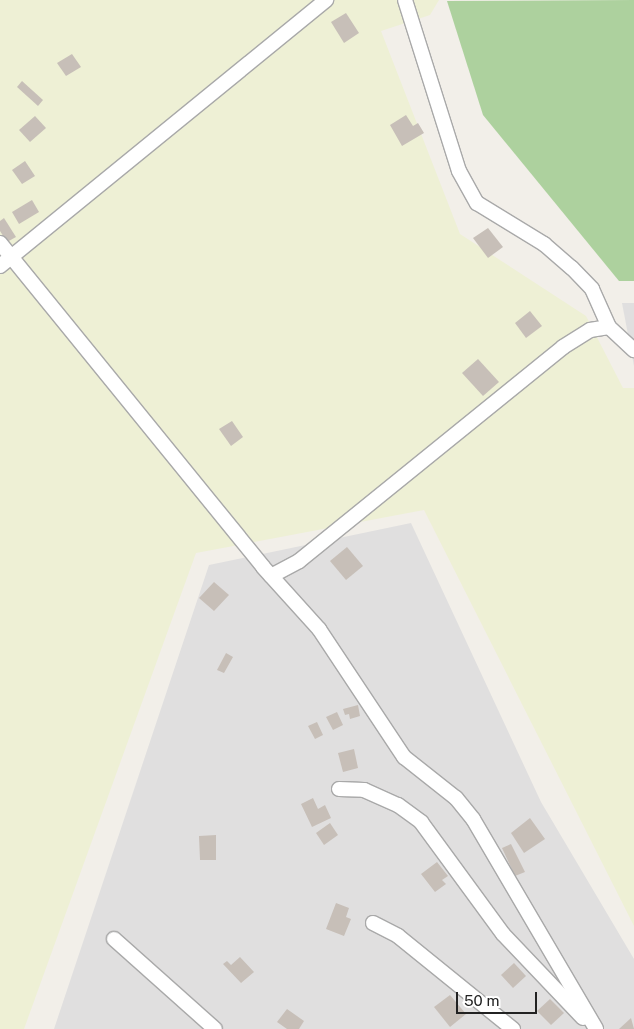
<!DOCTYPE html>
<style>
body{margin:0}
#map{position:relative;width:634px;height:1029px;overflow:hidden;background:#f2efe9;font-family:"Public Sans",sans-serif}
div>[style]{position:absolute}
.residential>*{inset:0;background:#e0dfdf}
.farmland>*{inset:0;background:#eef0d5}
.forest>*{inset:0;background:#add19e}
.building>*{inset:0;background:#c7bfb8}
.roads{filter:drop-shadow(1px 0 #a9a9a9) drop-shadow(-1px 0 #a9a9a9) drop-shadow(0 1px #a9a9a9) drop-shadow(0 -1px #a9a9a9)}
.minor>*{height:14px;margin:-7px;padding:0 7px;transform-origin:7px;border-radius:7px;background:#fff}
span{translate:-50% -50%;white-space:nowrap;text-align:center;line-height:1.15;-webkit-text-stroke:4.5px #fff;paint-order:stroke}
.scale{position:absolute;left:456px;top:992px;width:81px;height:22px;box-sizing:border-box;border:2px solid #222;border-top:0;padding-left:6px;font-size:15px;line-height:18px;white-space:nowrap;color:#222;-webkit-text-stroke:4px #fff;paint-order:stroke}
</style>
<div id="map">
<div class="residential">
<div style="clip-path:polygon(622px 303px,634px 303px,634px 366px)"></div>
<div style="clip-path:polygon(411px 523px,541px 802px,634px 959px,634px 1029px,54px 1029px,209px 565px)"></div>
</div>
<div class="farmland">
<div style="clip-path:polygon(0 0,439px 0,430px 15px,381px 31px,460px 234px,586px 316px,623px 388px,634px 388px,634px 926px,424px 510px,196px 553px,24px 1029px,0 1029px)"></div>
</div>
<div class="forest">
<div style="clip-path:polygon(634px 0,634px 281px,619px 281px,483px 115px,447px 1px)"></div>
</div>
<div class="building">
<div style="clip-path:polygon(346px 13px,359px 33px,344px 43px,331px 22px)"></div>
<div style="clip-path:polygon(72px 54px,81px 67px,66px 76px,57px 63px)"></div>
<div style="clip-path:polygon(22px 81px,43px 100px,38px 106px,17px 87px)"></div>
<div style="clip-path:polygon(406px 115px,413px 126px,418px 123px,424px 133px,402px 146px,390px 125px)"></div>
<div style="clip-path:polygon(35px 116px,46px 128px,30px 142px,19px 130px)"></div>
<div style="clip-path:polygon(25px 161px,35px 176px,22px 184px,12px 170px)"></div>
<div style="clip-path:polygon(32px 200px,39px 212px,19px 224px,12px 212px)"></div>
<div style="clip-path:polygon(4px 218px,16px 237px,7px 242px,0 231px,0 221px)"></div>
<div style="clip-path:polygon(488px 228px,503px 247px,488px 258px,473px 238px)"></div>
<div style="clip-path:polygon(530px 311px,542px 326px,526px 338px,515px 323px)"></div>
<div style="clip-path:polygon(478px 359px,499px 382px,483px 396px,462px 373px)"></div>
<div style="clip-path:polygon(232px 421px,243px 437px,231px 446px,219px 429px)"></div>
<div style="clip-path:polygon(347px 547px,363px 566px,346px 580px,330px 561px)"></div>
<div style="clip-path:polygon(214px 582px,229px 595px,214px 611px,199px 598px)"></div>
<div style="clip-path:polygon(226px 653px,233px 657px,224px 673px,217px 670px)"></div>
<div style="clip-path:polygon(358px 705px,360px 716px,350px 719px,349px 714px,345px 715px,343px 709px)"></div>
<div style="clip-path:polygon(337px 712px,343px 725px,333px 730px,326px 717px)"></div>
<div style="clip-path:polygon(317px 722px,323px 735px,315px 739px,308px 726px)"></div>
<div style="clip-path:polygon(354px 749px,358px 768px,343px 772px,338px 753px)"></div>
<div style="clip-path:polygon(313px 798px,318px 809px,325px 805px,331px 818px,312px 827px,301px 804px)"></div>
<div style="clip-path:polygon(530px 818px,545px 839px,524px 853px,511px 833px)"></div>
<div style="clip-path:polygon(330px 823px,338px 835px,324px 845px,316px 833px)"></div>
<div style="clip-path:polygon(216px 835px,216px 860px,200px 860px,199px 836px)"></div>
<div style="clip-path:polygon(511px 844px,525px 872px,515px 876px,502px 848px)"></div>
<div style="clip-path:polygon(437px 862px,448px 876px,442px 880px,446px 884px,435px 892px,421px 874px)"></div>
<div style="clip-path:polygon(336px 903px,349px 908px,346px 917px,351px 919px,344px 936px,326px 929px)"></div>
<div style="clip-path:polygon(240px 957px,254px 972px,241px 983px,223px 964px,227px 961px,231px 965px)"></div>
<div style="clip-path:polygon(514px 963px,526px 976px,513px 988px,501px 975px)"></div>
<div style="clip-path:polygon(450px 995px,466px 1014px,450px 1027px,434px 1007px)"></div>
<div style="clip-path:polygon(550px 999px,564px 1013px,551px 1025px,537px 1011px)"></div>
<div style="clip-path:polygon(287px 1009px,304px 1021px,299px 1029px,287px 1029px,277px 1022px)"></div>
<div style="clip-path:polygon(631px 1018px,634px 1029px,619px 1029px)"></div>
</div>
<div class="roads">
<div class="minor">
<div style="left:405px;top:0;width:179px;rotate:72.5deg"></div>
<div style="left:459px;top:171px;width:37px;rotate:61deg"></div>
<div style="left:477px;top:203px;width:79px;rotate:31.5deg"></div>
<div style="left:544px;top:244px;width:37px;rotate:41deg"></div>
<div style="left:572px;top:268px;width:29px;rotate:46deg"></div>
<div style="left:592px;top:289px;width:42px;rotate:65.9deg"></div>
<div style="left:609px;top:327px;width:34px;rotate:43deg"></div>
<div style="left:0;top:243px;width:417px;rotate:50.9deg"></div>
<div style="left:263px;top:567px;width:84px;rotate:47.9deg"></div>
<div style="left:319px;top:629px;width:154px;rotate:56.4deg"></div>
<div style="left:404px;top:757px;width:66px;rotate:38.3deg"></div>
<div style="left:456px;top:798px;width:27px;rotate:51deg"></div>
<div style="left:473px;top:819px;width:243px;rotate:59.6deg"></div>
<div style="left:0;top:266px;width:421px;rotate:-39.2deg"></div>
<div style="left:271px;top:576px;width:32px;rotate:-28deg"></div>
<div style="left:299px;top:561px;width:340px;rotate:-39deg"></div>
<div style="left:563px;top:347px;width:32px;rotate:-32deg"></div>
<div style="left:590px;top:330px;width:19px;rotate:-9deg"></div>
<div style="left:339px;top:789px;width:25px;rotate:2deg"></div>
<div style="left:364px;top:790px;width:37px;rotate:24deg"></div>
<div style="left:398px;top:805px;width:29px;rotate:36deg"></div>
<div style="left:421px;top:822px;width:139px;rotate:53.8deg"></div>
<div style="left:503px;top:934px;width:116px;rotate:46.4deg"></div>
<div style="left:373px;top:923px;width:28px;rotate:27deg"></div>
<div style="left:398px;top:936px;width:148px;rotate:39deg"></div>
<div style="left:114px;top:939px;width:135px;rotate:41.7deg"></div>
</div>
</div>
<div class="scale">50 m</div>
</div>
